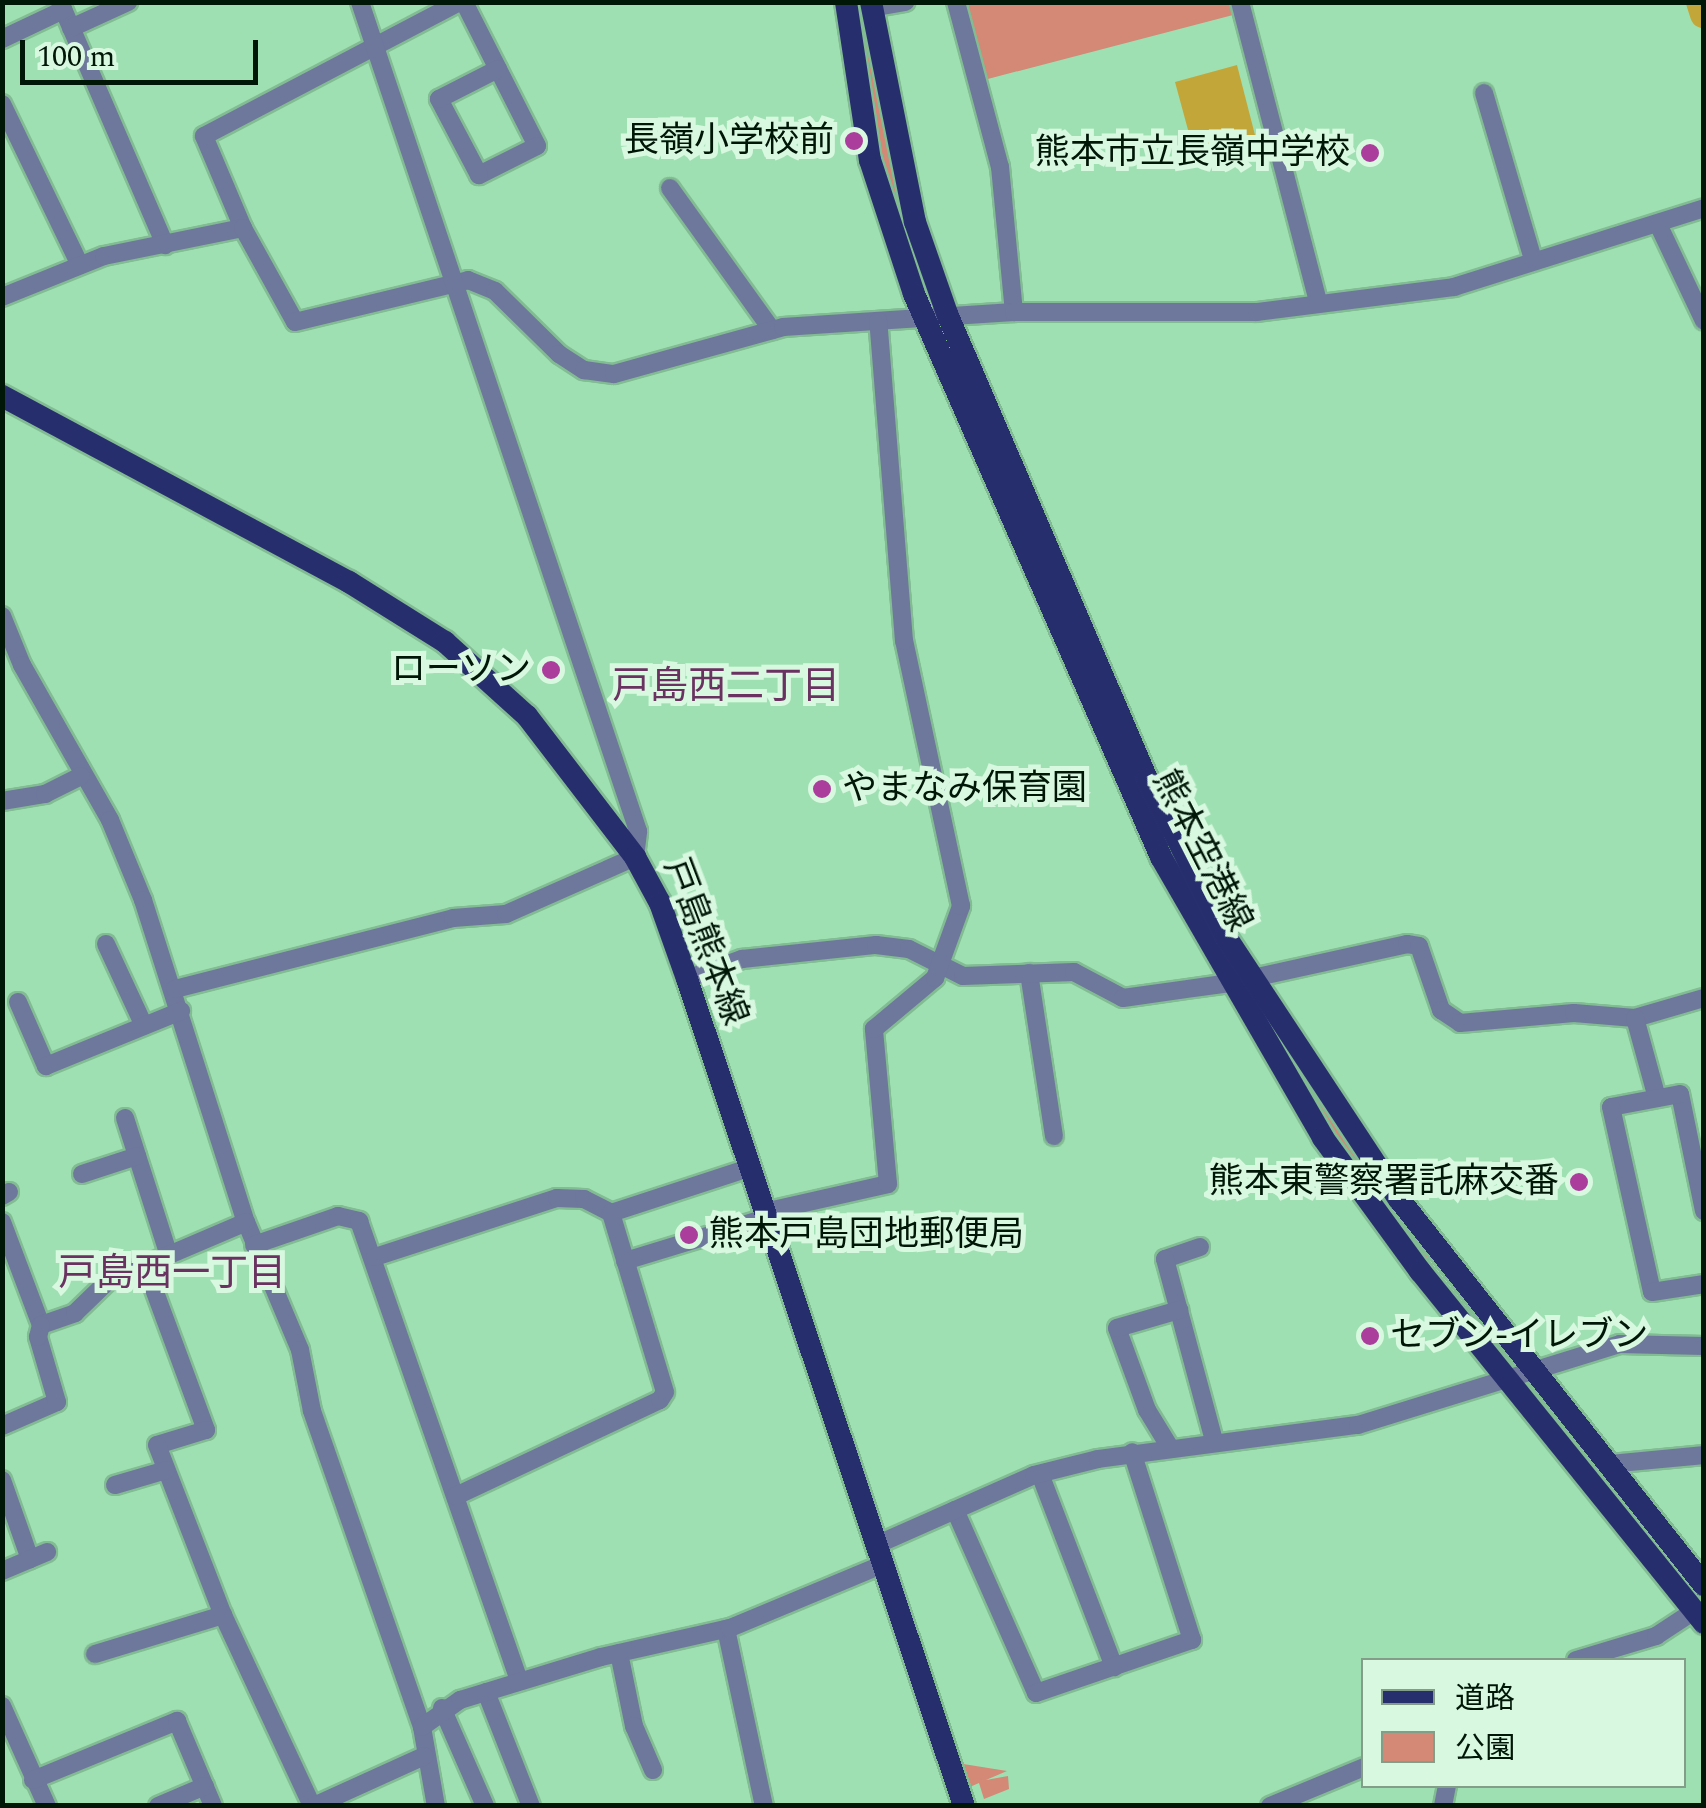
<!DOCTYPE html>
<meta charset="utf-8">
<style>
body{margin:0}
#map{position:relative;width:1706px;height:1808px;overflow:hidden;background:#9ee0b2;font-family:Spectral,"Noto Sans JP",serif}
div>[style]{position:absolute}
.green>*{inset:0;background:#d48876}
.water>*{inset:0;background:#c3a63a}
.river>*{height:28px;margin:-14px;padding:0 14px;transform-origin:14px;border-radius:14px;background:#c3a63a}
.roads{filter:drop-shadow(2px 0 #82bc93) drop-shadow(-2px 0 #82bc93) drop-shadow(0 2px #82bc93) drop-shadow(0 -2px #82bc93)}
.minor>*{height:18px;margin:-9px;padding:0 9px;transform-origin:9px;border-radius:9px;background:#6e779c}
.major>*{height:22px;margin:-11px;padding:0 11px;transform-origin:11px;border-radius:11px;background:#272e6e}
.dots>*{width:28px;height:28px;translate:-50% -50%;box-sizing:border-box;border:5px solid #d8f8e0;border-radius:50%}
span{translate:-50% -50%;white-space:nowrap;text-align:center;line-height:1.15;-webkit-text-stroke:10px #d8f8e0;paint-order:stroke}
.poi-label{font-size:35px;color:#001707}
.right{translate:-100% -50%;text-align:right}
.left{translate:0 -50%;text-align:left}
.street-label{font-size:35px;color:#001707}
.neighbourhood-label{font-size:38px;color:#693260}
.frame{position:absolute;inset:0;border:5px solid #001707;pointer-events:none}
.legend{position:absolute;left:1361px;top:1658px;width:325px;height:130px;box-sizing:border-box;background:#d8f8e0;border:2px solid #829e89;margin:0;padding:12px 18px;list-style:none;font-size:30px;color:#001707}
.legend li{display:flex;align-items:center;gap:20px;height:50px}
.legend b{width:50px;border:2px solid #829e89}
.scale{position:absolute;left:20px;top:40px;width:238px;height:45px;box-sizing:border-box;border:5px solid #001707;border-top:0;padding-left:12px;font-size:30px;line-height:35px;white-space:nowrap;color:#001707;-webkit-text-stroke:8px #d8f8e0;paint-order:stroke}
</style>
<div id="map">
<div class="green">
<div style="clip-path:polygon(1230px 2px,1233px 15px,984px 80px,966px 3px)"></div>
<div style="clip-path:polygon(855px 3px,863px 3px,902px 222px,874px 128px)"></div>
<div style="clip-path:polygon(1304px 1080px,1400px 1215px,1462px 1310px,1336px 1139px)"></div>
<div style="clip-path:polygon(957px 1763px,1007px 1771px,986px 1780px,1008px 1776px,1009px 1789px,984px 1799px,979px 1783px,965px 1789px)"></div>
</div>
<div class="water">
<div style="clip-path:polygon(1237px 65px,1255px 135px,1194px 152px,1175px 82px)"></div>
</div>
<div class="river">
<div style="left:1700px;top:2px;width:13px;rotate:72deg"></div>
</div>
<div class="roads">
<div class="minor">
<div style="left:60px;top:2px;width:265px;rotate:66.6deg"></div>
<div style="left:464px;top:2px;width:75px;rotate:63.1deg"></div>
<div style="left:498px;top:69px;width:86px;rotate:63.1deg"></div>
<div style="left:537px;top:146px;width:65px;rotate:153.4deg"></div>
<div style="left:479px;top:175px;width:86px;rotate:-117.8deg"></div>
<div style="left:439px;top:99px;width:66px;rotate:-27deg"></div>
<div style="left:956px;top:2px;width:171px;rotate:75.1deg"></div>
<div style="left:1000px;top:167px;width:146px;rotate:84.5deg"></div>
<div style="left:1240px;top:2px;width:310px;rotate:75.4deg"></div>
<div style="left:871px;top:8px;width:35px;rotate:-10deg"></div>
<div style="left:71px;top:28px;width:63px;rotate:-24.5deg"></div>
<div style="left:2px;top:39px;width:68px;rotate:-25.4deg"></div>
<div style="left:1484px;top:93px;width:174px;rotate:73.6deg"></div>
<div style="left:2px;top:104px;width:179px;rotate:64.2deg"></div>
<div style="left:670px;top:188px;width:175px;rotate:54.3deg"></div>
<div style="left:1658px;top:224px;width:107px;rotate:64.6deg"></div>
<div style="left:243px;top:228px;width:100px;rotate:-113deg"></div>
<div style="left:204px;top:136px;width:288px;rotate:-27.7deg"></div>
<div style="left:2px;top:297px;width:110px;rotate:-21.9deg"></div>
<div style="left:104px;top:256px;width:142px;rotate:-11.4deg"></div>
<div style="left:243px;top:228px;width:107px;rotate:61deg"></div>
<div style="left:295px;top:322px;width:178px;rotate:-13.6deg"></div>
<div style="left:468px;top:280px;width:29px;rotate:22deg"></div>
<div style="left:495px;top:291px;width:90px;rotate:44.5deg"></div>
<div style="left:559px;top:354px;width:30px;rotate:33deg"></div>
<div style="left:584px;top:370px;width:30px;rotate:8deg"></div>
<div style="left:614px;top:374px;width:175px;rotate:-15.5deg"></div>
<div style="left:783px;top:327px;width:231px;rotate:-3.7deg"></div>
<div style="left:1014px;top:312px;width:243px"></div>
<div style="left:1257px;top:312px;width:199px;rotate:-7.2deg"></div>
<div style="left:1454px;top:287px;width:262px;rotate:-17.5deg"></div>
<div style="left:2px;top:616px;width:53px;rotate:67.8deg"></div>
<div style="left:22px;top:665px;width:178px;rotate:60.4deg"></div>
<div style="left:110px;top:820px;width:87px;rotate:67.6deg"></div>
<div style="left:143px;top:900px;width:338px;rotate:72.3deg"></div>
<div style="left:246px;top:1222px;width:139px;rotate:67.1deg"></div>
<div style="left:300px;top:1350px;width:62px;rotate:78.9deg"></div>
<div style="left:312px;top:1411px;width:335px;rotate:70.8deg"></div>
<div style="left:422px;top:1727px;width:80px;rotate:80deg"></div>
<div style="left:2px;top:801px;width:44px;rotate:-9.2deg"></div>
<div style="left:45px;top:794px;width:40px;rotate:-26.6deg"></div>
<div style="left:106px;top:944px;width:90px;rotate:65.1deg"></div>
<div style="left:1029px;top:973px;width:165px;rotate:81.3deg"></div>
<div style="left:687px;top:979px;width:59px;rotate:-20deg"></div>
<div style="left:742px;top:959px;width:135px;rotate:-6deg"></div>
<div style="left:876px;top:945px;width:33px;rotate:7deg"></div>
<div style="left:909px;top:949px;width:60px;rotate:26.6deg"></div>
<div style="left:963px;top:976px;width:111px;rotate:-2.1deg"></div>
<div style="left:1074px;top:972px;width:55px;rotate:28deg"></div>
<div style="left:1123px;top:998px;width:108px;rotate:-8deg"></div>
<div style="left:1230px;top:983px;width:181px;rotate:-12.4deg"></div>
<div style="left:1407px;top:944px;width:12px;rotate:9deg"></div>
<div style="left:1419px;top:946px;width:68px;rotate:71deg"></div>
<div style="left:1441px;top:1010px;width:23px;rotate:34deg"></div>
<div style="left:1460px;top:1023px;width:114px;rotate:-5deg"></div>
<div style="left:1574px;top:1013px;width:61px;rotate:4.7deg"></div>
<div style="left:1635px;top:1018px;width:72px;rotate:-16.2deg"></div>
<div style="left:175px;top:989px;width:287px;rotate:-14.3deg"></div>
<div style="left:453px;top:918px;width:53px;rotate:-4.3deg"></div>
<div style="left:506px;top:914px;width:141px;rotate:-23.8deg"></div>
<div style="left:635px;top:857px;width:26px;rotate:-83deg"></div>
<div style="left:638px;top:831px;width:874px;rotate:-108.54deg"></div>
<div style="left:18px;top:1002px;width:70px;rotate:66.4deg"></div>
<div style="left:46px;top:1066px;width:146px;rotate:-22.2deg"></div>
<div style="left:1635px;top:1018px;width:83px;rotate:74.6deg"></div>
<div style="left:125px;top:1118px;width:142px;rotate:72.3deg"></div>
<div style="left:82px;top:1174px;width:58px;rotate:-18.1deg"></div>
<div style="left:2px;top:1196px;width:8px;rotate:-30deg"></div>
<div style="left:1704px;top:1211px;width:119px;rotate:-101.6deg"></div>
<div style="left:1680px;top:1094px;width:70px;rotate:169.3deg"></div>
<div style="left:1611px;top:1107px;width:189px;rotate:77.5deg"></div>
<div style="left:1652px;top:1292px;width:53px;rotate:-8.7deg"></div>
<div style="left:764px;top:1212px;width:127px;rotate:-12.7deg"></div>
<div style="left:888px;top:1184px;width:156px;rotate:-95.2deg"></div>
<div style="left:874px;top:1029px;width:80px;rotate:-39.9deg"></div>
<div style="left:935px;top:978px;width:77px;rotate:-70.1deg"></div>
<div style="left:961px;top:906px;width:271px;rotate:-102.1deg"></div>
<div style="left:904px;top:641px;width:321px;rotate:-94.6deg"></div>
<div style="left:2px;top:1222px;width:110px;rotate:69.3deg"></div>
<div style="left:41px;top:1325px;width:36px;rotate:-19deg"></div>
<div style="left:75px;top:1313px;width:46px;rotate:-44.1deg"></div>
<div style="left:108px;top:1281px;width:150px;rotate:-23.1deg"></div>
<div style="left:254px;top:1245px;width:89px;rotate:-19deg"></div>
<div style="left:338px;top:1216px;width:22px;rotate:13deg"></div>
<div style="left:359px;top:1221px;width:487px;rotate:70.8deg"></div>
<div style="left:1200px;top:1247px;width:37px;rotate:161deg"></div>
<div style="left:1165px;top:1259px;width:188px;rotate:74.9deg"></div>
<div style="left:375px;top:1257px;width:191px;rotate:-18deg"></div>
<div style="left:557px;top:1198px;width:27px;rotate:2deg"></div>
<div style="left:584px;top:1199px;width:30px;rotate:27deg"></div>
<div style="left:611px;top:1213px;width:145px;rotate:-18.1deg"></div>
<div style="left:625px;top:1261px;width:147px;rotate:-17deg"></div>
<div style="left:145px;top:1265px;width:176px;rotate:69.7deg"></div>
<div style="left:206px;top:1430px;width:51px;rotate:163deg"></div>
<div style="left:157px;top:1445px;width:182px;rotate:68.8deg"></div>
<div style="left:223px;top:1615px;width:211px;rotate:65deg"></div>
<div style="left:2px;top:1426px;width:60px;rotate:-23.6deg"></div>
<div style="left:57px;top:1402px;width:68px;rotate:-106.3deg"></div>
<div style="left:38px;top:1337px;width:12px;rotate:-76deg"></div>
<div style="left:1169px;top:1446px;width:42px;rotate:-121.4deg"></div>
<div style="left:1147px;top:1410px;width:87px;rotate:-110.1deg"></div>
<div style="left:1117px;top:1328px;width:65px;rotate:-16.2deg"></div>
<div style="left:1609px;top:1464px;width:95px;rotate:-5.4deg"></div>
<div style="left:1040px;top:1474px;width:207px;rotate:69deg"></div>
<div style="left:2px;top:1480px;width:84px;rotate:70.5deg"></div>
<div style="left:115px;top:1485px;width:53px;rotate:-16.4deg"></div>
<div style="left:456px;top:1496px;width:225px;rotate:-25.2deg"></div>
<div style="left:660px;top:1400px;width:9px;rotate:-58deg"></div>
<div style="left:665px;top:1392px;width:187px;rotate:-106.8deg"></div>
<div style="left:955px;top:1510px;width:200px;rotate:66.1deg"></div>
<div style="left:1036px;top:1693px;width:165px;rotate:-18.8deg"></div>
<div style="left:1192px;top:1640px;width:197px;rotate:-107.7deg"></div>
<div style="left:876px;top:1545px;width:173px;rotate:-23.9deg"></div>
<div style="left:1034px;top:1475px;width:66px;rotate:-14deg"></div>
<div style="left:1098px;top:1459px;width:262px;rotate:-7.5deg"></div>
<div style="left:1358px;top:1425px;width:274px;rotate:-17.2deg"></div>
<div style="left:1620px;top:1344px;width:84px;rotate:1.4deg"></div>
<div style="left:2px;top:1571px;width:49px;rotate:-22.9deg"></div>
<div style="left:726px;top:1629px;width:181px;rotate:77.9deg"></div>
<div style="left:619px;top:1653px;width:75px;rotate:78.4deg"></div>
<div style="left:634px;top:1726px;width:48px;rotate:66.6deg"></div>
<div style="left:95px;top:1654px;width:134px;rotate:-16.9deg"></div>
<div style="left:1576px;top:1660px;width:84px;rotate:-16.7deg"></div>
<div style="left:1656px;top:1636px;width:45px;rotate:-33.3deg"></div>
<div style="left:486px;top:1692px;width:123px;rotate:68.5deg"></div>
<div style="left:2px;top:1706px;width:110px;rotate:65.8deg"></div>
<div style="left:442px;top:1708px;width:107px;rotate:66.3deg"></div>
<div style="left:422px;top:1727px;width:47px;rotate:-35.4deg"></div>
<div style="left:460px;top:1700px;width:147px;rotate:-17deg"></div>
<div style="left:601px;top:1657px;width:132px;rotate:-12.7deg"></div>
<div style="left:730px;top:1628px;width:164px;rotate:-22.6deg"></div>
<div style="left:33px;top:1780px;width:156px;rotate:-22.3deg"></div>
<div style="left:177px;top:1721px;width:92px;rotate:67deg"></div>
<div style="left:158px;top:1806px;width:51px;rotate:-23.1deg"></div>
<div style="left:314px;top:1806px;width:121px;rotate:-24.4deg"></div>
<div style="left:1270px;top:1806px;width:102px;rotate:-22.5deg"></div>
<div style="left:1443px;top:1806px;width:20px;rotate:-79deg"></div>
</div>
<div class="major">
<div style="left:846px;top:2px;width:160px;rotate:81.4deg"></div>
<div style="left:870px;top:160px;width:141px;rotate:71.8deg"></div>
<div style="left:914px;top:294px;width:615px;rotate:66.31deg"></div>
<div style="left:1161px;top:857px;width:324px;rotate:60deg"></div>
<div style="left:1323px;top:1138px;width:165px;rotate:53.9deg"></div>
<div style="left:1420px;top:1271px;width:452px;rotate:51.1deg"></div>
<div style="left:871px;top:2px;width:224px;rotate:78.7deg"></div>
<div style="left:915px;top:222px;width:100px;rotate:70.7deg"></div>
<div style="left:948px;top:316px;width:504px;rotate:66.74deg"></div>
<div style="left:1147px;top:779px;width:177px;rotate:63.4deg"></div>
<div style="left:1226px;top:937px;width:314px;rotate:56.6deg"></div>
<div style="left:1399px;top:1199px;width:492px;rotate:51.7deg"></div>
<div style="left:2px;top:396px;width:394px;rotate:28.2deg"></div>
<div style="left:349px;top:582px;width:113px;rotate:32deg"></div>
<div style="left:445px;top:642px;width:110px;rotate:42.1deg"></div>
<div style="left:527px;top:716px;width:178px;rotate:52.5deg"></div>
<div style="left:635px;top:857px;width:52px;rotate:61.5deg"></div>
<div style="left:660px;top:903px;width:81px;rotate:70.4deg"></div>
<div style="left:687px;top:979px;width:872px;rotate:71.48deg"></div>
</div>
</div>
<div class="dots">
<div style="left:854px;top:141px;background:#ab3e9c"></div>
<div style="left:1370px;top:153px;background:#ab3e9c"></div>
<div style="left:551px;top:670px;background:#ab3e9c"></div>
<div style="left:822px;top:789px;background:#ab3e9c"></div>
<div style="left:1579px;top:1182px;background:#ab3e9c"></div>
<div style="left:689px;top:1235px;background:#ab3e9c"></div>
<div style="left:1370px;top:1336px;background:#ab3e9c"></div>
</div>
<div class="poi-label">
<span class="right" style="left:834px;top:141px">長嶺小学校前</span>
<span class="right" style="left:1350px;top:153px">熊本市立長嶺中学校</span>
<span class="right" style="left:531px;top:670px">ローソン</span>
<span class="left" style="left:842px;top:789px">やまなみ保育園</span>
<span class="right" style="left:1559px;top:1182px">熊本東警察署託麻交番</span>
<span class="left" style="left:709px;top:1235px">熊本戸島団地郵便局</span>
<span class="left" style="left:1390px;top:1336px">セブン-イレブン</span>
</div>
<div class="street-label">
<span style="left:1202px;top:851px;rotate:63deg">熊本空港線</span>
<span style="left:705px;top:942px;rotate:69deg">戸島熊本線</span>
</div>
<div class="neighbourhood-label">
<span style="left:726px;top:688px">戸島西二丁目</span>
<span style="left:172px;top:1275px">戸島西一丁目</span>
</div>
<div class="frame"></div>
<ul class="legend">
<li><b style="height:12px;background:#272e6e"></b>道路</li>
<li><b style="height:28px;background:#d48876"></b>公園</li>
</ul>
<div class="scale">100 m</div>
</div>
